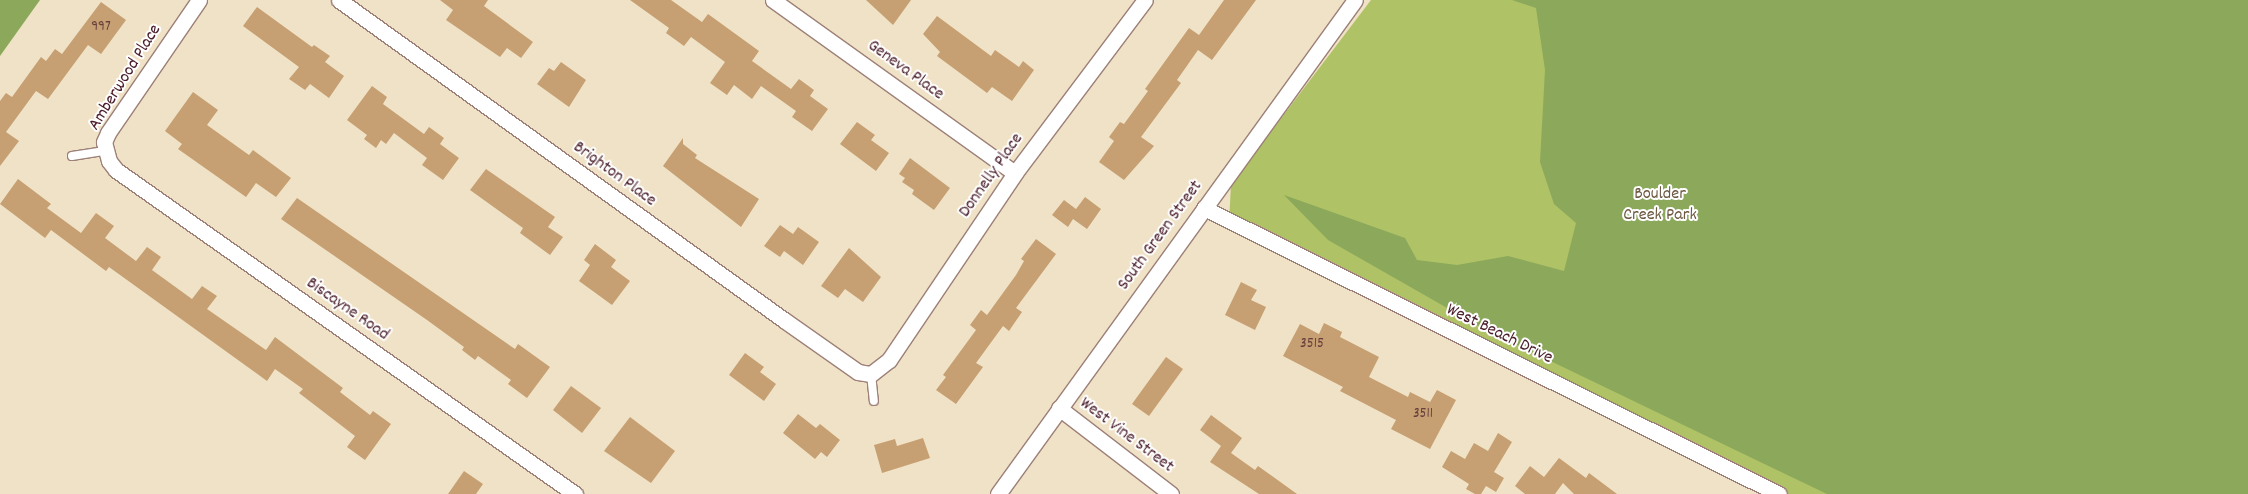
<!DOCTYPE html>
<style>
body{margin:0}
#map{position:relative;width:2248px;height:494px;overflow:hidden;background:#f0e2c6;font-family:Dekko,sans-serif}
div>[style]{position:absolute}
.green>*{inset:0;background:#afc266}
.forest>*{inset:0;background:#8ba85b}
.building>*{inset:0;background:#c6a073}
.roads{filter:drop-shadow(1px 0 #9d8078) drop-shadow(-1px 0 #9d8078) drop-shadow(0 1px #9d8078) drop-shadow(0 -1px #9d8078)}
.service>*{height:8px;margin:-4px;padding:0 4px;transform-origin:4px;border-radius:4px;background:#fff}
.minor>*{height:15px;margin:-7.5px;padding:0 7.5px;transform-origin:7.5px;border-radius:7.5px;background:#fff}
span{translate:-50% -50%;white-space:nowrap;text-align:center;line-height:1.15;-webkit-text-stroke:4px #fff;paint-order:stroke}
.number-label{font-size:15px;color:#693f3d}
.number-label span{-webkit-text-stroke-width:0}
.street-label{font-size:18px;color:#4a1f2b}
.park-label{font-size:18px;color:#6d5840}
</style>
<div id="map">
<div class="green">
<div style="clip-path:polygon(1371px 0,1725px 0,2248px 494px,1779px 494px,1229px 223px,1231px 184px)"></div>
</div>
<div class="forest">
<div style="clip-path:polygon(0 0,40px 0,0 56px)"></div>
<div style="clip-path:polygon(1512px 0,2248px 0,2248px 494px,1827px 494px,1484px 329px,1328px 240px,1284px 195px,1405px 238px,1417px 260px,1457px 265px,1508px 256px,1564px 271px,1576px 223px,1554px 204px,1540px 162px,1545px 70px,1536px 8px)"></div>
</div>
<div class="building">
<div style="clip-path:polygon(440px 0,488px 0,484px 6px,533px 42px,521px 58px,507px 48px,500px 57px,446px 20px,453px 10px)"></div>
<div style="clip-path:polygon(630px 0,671px 0,702px 22px,708px 14px,759px 51px,752px 61px,791px 89px,799px 79px,814px 90px,810px 96px,828px 109px,812px 131px,792px 117px,796px 111px,761px 86px,752px 99px,734px 85px,727px 95px,710px 83px,725px 62px,691px 37px,684px 46px,666px 33px,669px 28px)"></div>
<div style="clip-path:polygon(866px 0,911px 0,893px 25px)"></div>
<div style="clip-path:polygon(1224px 0,1256px 0,1212px 60px,1198px 50px,1177px 80px,1181px 83px,1141px 137px,1154px 146px,1124px 180px,1099px 162px,1114px 141px,1109px 137px,1120px 122px,1124px 124px,1148px 91px,1145px 89px,1189px 28px,1199px 35px)"></div>
<div style="clip-path:polygon(101px 2px,126px 20px,101px 54px,88px 45px,48px 99px,36px 91px,6px 132px,19px 141px,0 166px,0 101px,6px 93px,12px 97px,41px 57px,46px 61px,55px 49px,62px 54px)"></div>
<div style="clip-path:polygon(257px 7px,312px 47px,314px 45px,330px 56px,325px 62px,344px 76px,329px 98px,310px 84px,305px 90px,289px 79px,299px 67px,243px 26px)"></div>
<div style="clip-path:polygon(937px 16px,991px 56px,995px 50px,1019px 67px,1023px 61px,1034px 70px,1012px 101px,992px 87px,987px 93px,937px 56px,940px 52px,923px 34px)"></div>
<div style="clip-path:polygon(561px 62px,586px 80px,569px 107px,537px 84px,549px 68px,554px 71px)"></div>
<div style="clip-path:polygon(372px 86px,387px 97px,383px 104px,424px 134px,429px 127px,444px 138px,440px 144px,459px 158px,443px 180px,422px 165px,427px 158px,394px 133px,386px 144px,381px 140px,376px 148px,364px 139px,367px 135px,347px 120px)"></div>
<div style="clip-path:polygon(193px 92px,218px 110px,207px 125px,249px 155px,253px 150px,291px 178px,276px 197px,256px 183px,246px 197px,178px 149px,182px 144px,165px 131px)"></div>
<div style="clip-path:polygon(857px 122px,875px 135px,871px 140px,889px 153px,876px 171px,840px 144px)"></div>
<div style="clip-path:polygon(683px 138px,683px 144px,697px 155px,695px 158px,759px 199px,741px 227px,663px 166px)"></div>
<div style="clip-path:polygon(910px 158px,950px 188px,934px 210px,912px 194px,914px 190px,902px 182px,905px 178px,899px 174px)"></div>
<div style="clip-path:polygon(486px 169px,555px 217px,548px 227px,563px 237px,550px 255px,520px 233px,523px 228px,470px 190px)"></div>
<div style="clip-path:polygon(18px 179px,51px 204px,47px 208px,81px 233px,96px 213px,114px 226px,105px 238px,136px 261px,147px 247px,161px 257px,152px 270px,192px 299px,202px 286px,217px 296px,207px 309px,266px 350px,275px 337px,343px 388px,340px 392px,370px 415px,373px 411px,391px 424px,365px 460px,347px 447px,355px 436px,299px 393px,303px 389px,275px 369px,267px 381px,109px 267px,106px 271px,51px 230px,45px 238px,0 204px)"></div>
<div style="clip-path:polygon(1085px 197px,1101px 209px,1087px 229px,1073px 219px,1068px 227px,1052px 215px,1064px 200px,1076px 209px)"></div>
<div style="clip-path:polygon(297px 198px,515px 349px,518px 344px,550px 367px,527px 398px,508px 384px,511px 380px,478px 356px,475px 360px,462px 350px,464px 347px,427px 320px,281px 219px)"></div>
<div style="clip-path:polygon(780px 225px,793px 234px,798px 227px,819px 242px,803px 265px,784px 251px,780px 257px,764px 246px)"></div>
<div style="clip-path:polygon(1036px 239px,1056px 254px,1016px 308px,1022px 312px,1009px 331px,1003px 326px,976px 363px,983px 367px,956px 404px,936px 390px,946px 377px,943px 375px,976px 330px,970px 325px,981px 310px,987px 315px,1016px 275px,1024px 261px,1021px 259px)"></div>
<div style="clip-path:polygon(595px 244px,616px 260px,611px 267px,630px 281px,612px 305px,579px 281px,590px 265px,584px 260px)"></div>
<div style="clip-path:polygon(849px 248px,881px 277px,863px 302px,845px 289px,838px 298px,821px 286px)"></div>
<div style="clip-path:polygon(1241px 282px,1257px 290px,1251px 300px,1266px 307px,1255px 330px,1225px 315px)"></div>
<div style="clip-path:polygon(1324px 323px,1342px 332px,1340px 337px,1379px 357px,1369px 377px,1408px 397px,1410px 392px,1430px 402px,1437px 390px,1456px 400px,1430px 449px,1391px 429px,1396px 420px,1340px 391px,1343px 387px,1283px 356px,1300px 324px,1319px 334px)"></div>
<div style="clip-path:polygon(745px 353px,764px 367px,760px 372px,776px 384px,764px 401px,729px 375px)"></div>
<div style="clip-path:polygon(1166px 357px,1183px 369px,1149px 416px,1132px 404px)"></div>
<div style="clip-path:polygon(571px 386px,601px 408px,582px 433px,553px 410px)"></div>
<div style="clip-path:polygon(798px 414px,816px 428px,820px 424px,840px 440px,827px 457px,821px 452px,815px 459px,783px 433px)"></div>
<div style="clip-path:polygon(1211px 415px,1242px 438px,1231px 453px,1255px 470px,1258px 466px,1297px 494px,1259px 494px,1210px 462px,1221px 446px,1200px 430px)"></div>
<div style="clip-path:polygon(630px 417px,675px 451px,651px 483px,604px 451px)"></div>
<div style="clip-path:polygon(1498px 433px,1512px 442px,1494px 472px,1504px 478px,1496px 492px,1486px 486px,1481px 494px,1475px 494px,1466px 489px,1469px 484px,1442px 467px,1451px 451px,1465px 459px,1474px 443px,1488px 451px)"></div>
<div style="clip-path:polygon(923px 438px,930px 458px,882px 473px,874px 445px,895px 439px,897px 446px)"></div>
<div style="clip-path:polygon(1559px 458px,1586px 478px,1589px 473px,1617px 494px,1574px 494px,1563px 483px,1555px 494px,1525px 494px,1515px 486px,1530px 466px,1544px 477px)"></div>
<div style="clip-path:polygon(464px 471px,483px 484px,476px 494px,448px 494px)"></div>
</div>
<div class="roads">
<div class="service">
<div style="left:72px;top:156px;width:33px;rotate:-9deg"></div>
<div style="left:871px;top:374px;width:27px;rotate:84deg"></div>
</div>
<div class="minor">
<div style="left:199px;top:0;width:161px;rotate:124.4deg"></div>
<div style="left:108px;top:133px;width:10px;rotate:114deg"></div>
<div style="left:104px;top:142px;width:20px;rotate:75deg"></div>
<div style="left:109px;top:161px;width:11px;rotate:52deg"></div>
<div style="left:116px;top:170px;width:562px;rotate:35.22deg"></div>
<div style="left:339px;top:0;width:548px;rotate:35.72deg"></div>
<div style="left:784px;top:320px;width:90px;rotate:35.1deg"></div>
<div style="left:858px;top:372px;width:13px;rotate:9deg"></div>
<div style="left:871px;top:374px;width:23px;rotate:-38deg"></div>
<div style="left:889px;top:360px;width:225px;rotate:-56deg"></div>
<div style="left:1015px;top:173px;width:216px;rotate:-53.1deg"></div>
<div style="left:773px;top:0;width:297px;rotate:35.6deg"></div>
<div style="left:1204px;top:208px;width:642px;rotate:26.45deg"></div>
<div style="left:1059px;top:408px;width:141px;rotate:37.5deg"></div>
<div style="left:998px;top:494px;width:609px;rotate:-54.15deg"></div>
</div>
</div>
<div class="number-label">
<span style="left:101px;top:28px">997</span>
<span style="left:1312px;top:345px">3515</span>
<span style="left:1423px;top:415px">3511</span>
</div>
<div class="street-label">
<span style="left:905px;top:71px;rotate:36deg">Geneva Place</span>
<span style="left:126px;top:78px;rotate:-58deg">Amberwood Place</span>
<span style="left:614px;top:175px;rotate:36deg">Brighton Place</span>
<span style="left:992px;top:176px;rotate:-55deg">Donnelly Place</span>
<span style="left:1161px;top:236px;rotate:-54deg">South Green Street</span>
<span style="left:347px;top:310px;rotate:35deg">Biscayne Road</span>
<span style="left:1499px;top:335px;rotate:26deg">West Beach Drive</span>
<span style="left:1126px;top:436px;rotate:37deg">West Vine Street</span>
</div>
<div class="park-label">
<span style="left:1660px;top:206px">Boulder<br>Creek Park</span>
</div>
</div>
